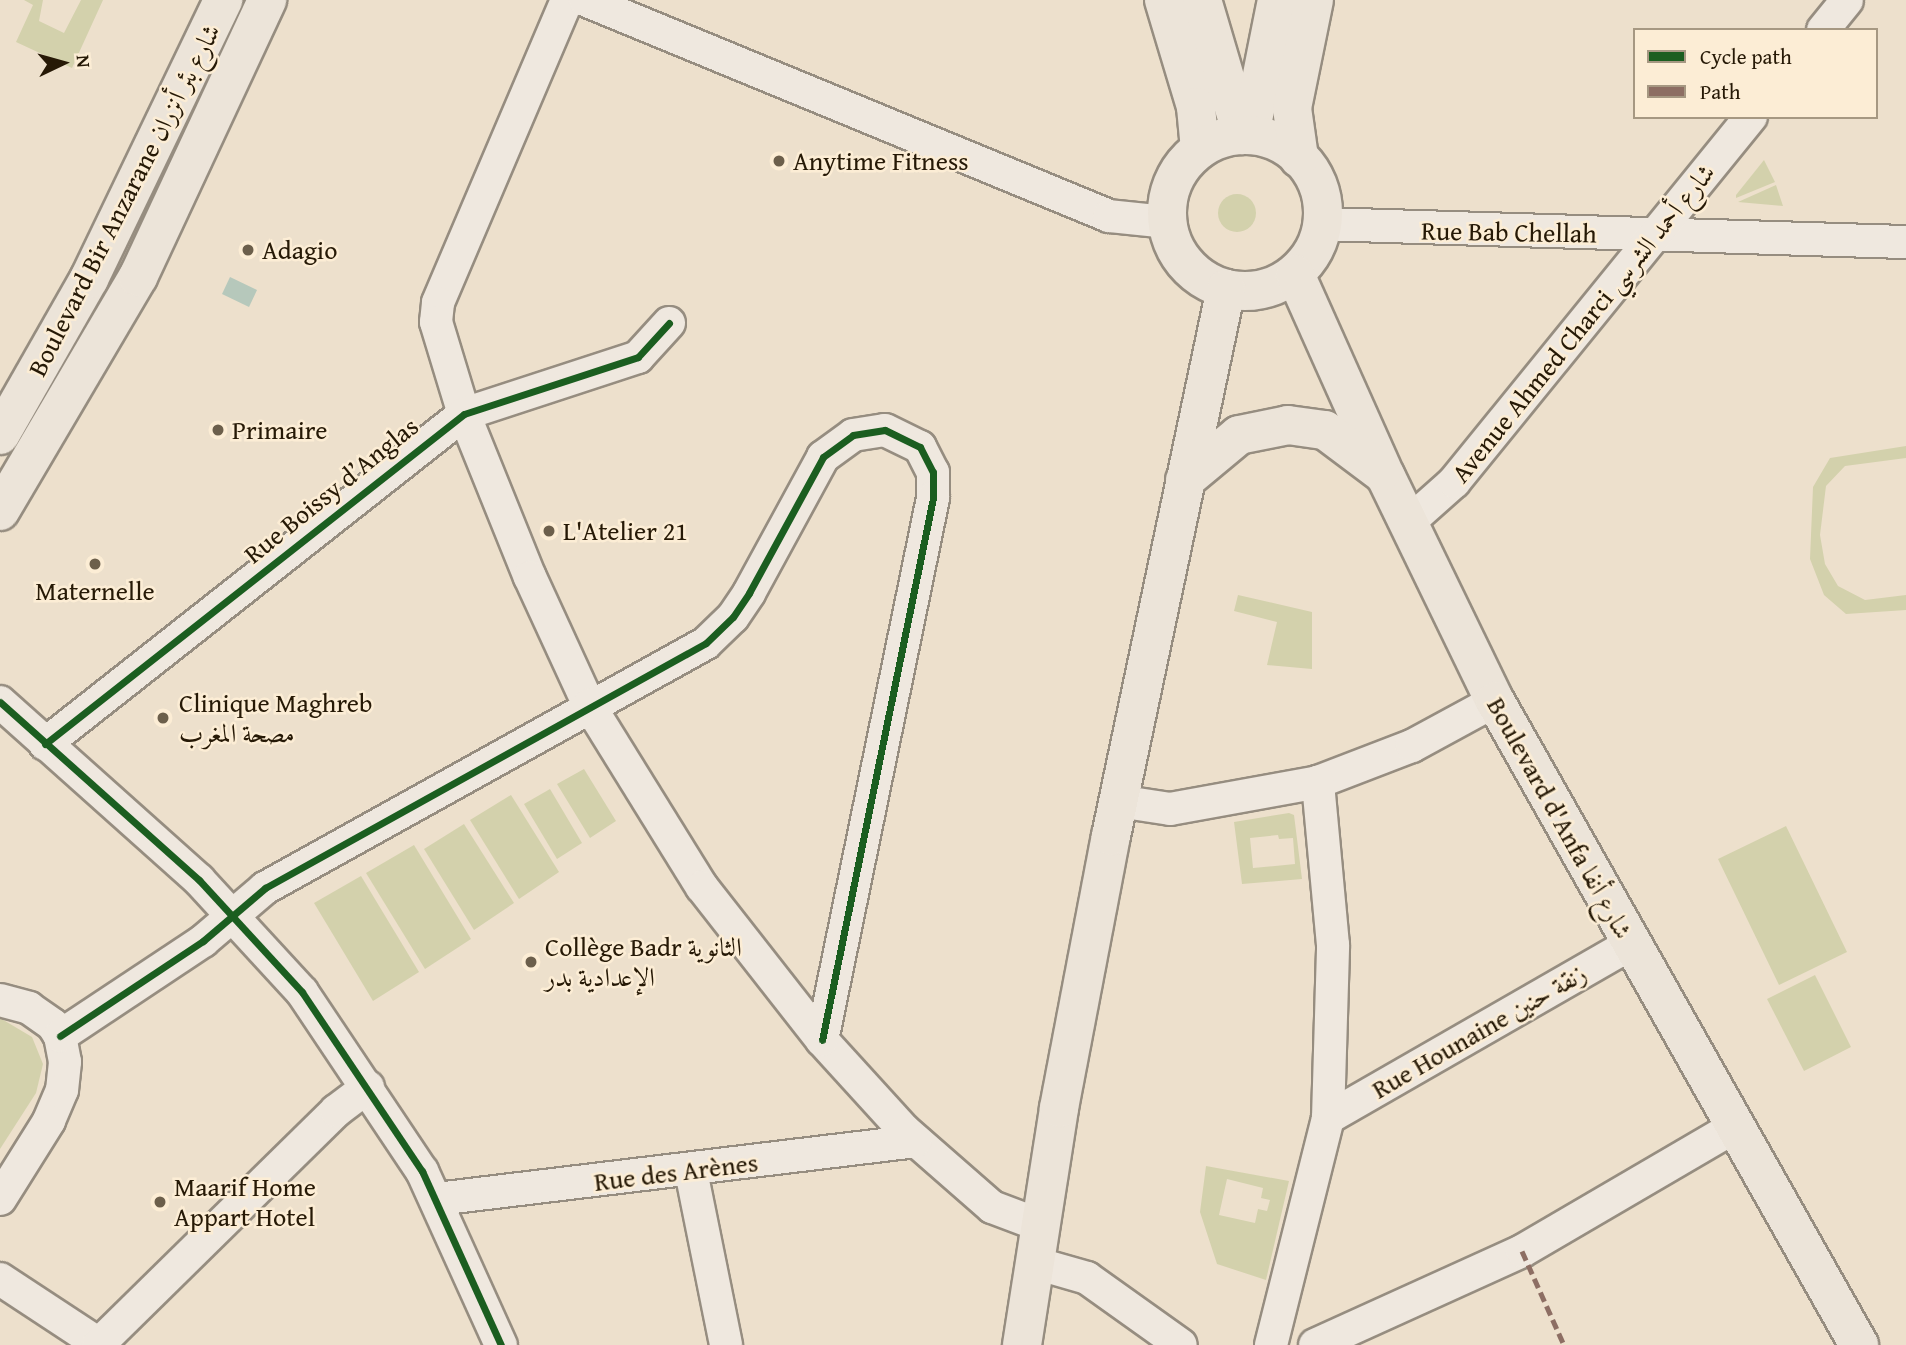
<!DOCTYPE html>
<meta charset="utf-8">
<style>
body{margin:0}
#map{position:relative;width:1906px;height:1345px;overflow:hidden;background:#ede0cc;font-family:"Gentium Book Plus",Amiri,serif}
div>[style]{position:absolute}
.green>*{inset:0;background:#d3d1ac}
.round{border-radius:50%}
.water>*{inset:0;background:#b6c8bb}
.roads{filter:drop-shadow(2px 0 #968d80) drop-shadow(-2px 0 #968d80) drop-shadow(0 2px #968d80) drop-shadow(0 -2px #968d80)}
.minor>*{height:32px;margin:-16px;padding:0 16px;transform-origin:16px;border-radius:16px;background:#efe8df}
.major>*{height:38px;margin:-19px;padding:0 19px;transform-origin:19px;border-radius:19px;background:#ece4d9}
.major>.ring{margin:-19px;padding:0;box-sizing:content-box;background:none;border:38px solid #ece4d9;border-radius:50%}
.quiet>*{height:5px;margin-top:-2.5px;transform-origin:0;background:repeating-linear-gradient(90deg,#8d6e63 0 10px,transparent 0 15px)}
.cycleway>*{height:7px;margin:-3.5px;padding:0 3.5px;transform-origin:3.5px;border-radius:3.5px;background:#1b5e20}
.dots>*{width:19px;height:19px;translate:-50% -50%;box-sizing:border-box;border:4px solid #fcedd5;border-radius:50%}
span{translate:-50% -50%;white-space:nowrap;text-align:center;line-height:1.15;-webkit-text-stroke:5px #fcedd5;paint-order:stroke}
.poi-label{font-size:26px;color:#261906}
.left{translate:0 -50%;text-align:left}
.street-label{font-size:26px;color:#261906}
.legend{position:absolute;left:1633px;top:28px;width:245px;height:91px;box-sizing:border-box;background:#fcedd5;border:2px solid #a69882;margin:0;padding:9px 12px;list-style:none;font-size:21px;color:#261906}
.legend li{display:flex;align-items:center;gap:14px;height:35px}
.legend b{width:35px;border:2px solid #a69882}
.north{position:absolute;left:28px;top:28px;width:70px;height:70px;-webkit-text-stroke:5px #fcedd5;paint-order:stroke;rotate:85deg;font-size:19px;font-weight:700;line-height:28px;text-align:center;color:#261906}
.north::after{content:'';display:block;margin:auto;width:24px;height:32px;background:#261906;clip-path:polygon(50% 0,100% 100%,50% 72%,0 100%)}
</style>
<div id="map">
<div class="green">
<div style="clip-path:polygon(24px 0,43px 0,39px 21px,64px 33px,81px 0,103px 0,72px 68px,16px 42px,33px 5px)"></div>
<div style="clip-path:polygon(1764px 160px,1775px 182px,1736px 198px,1736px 195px)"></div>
<div style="clip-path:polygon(1776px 185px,1783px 206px,1738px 202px)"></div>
<div class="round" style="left:1218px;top:194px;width:38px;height:38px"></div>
<div style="clip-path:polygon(1906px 446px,1906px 458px,1845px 466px,1826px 486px,1820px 535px,1825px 564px,1838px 586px,1865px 600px,1906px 595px,1906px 610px,1846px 614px,1824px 595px,1810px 559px,1813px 487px,1830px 458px)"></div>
<div style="clip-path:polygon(1238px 595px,1312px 612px,1312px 669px,1267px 665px,1277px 622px,1234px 611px)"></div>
<div style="clip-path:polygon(584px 769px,616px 821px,590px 838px,557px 784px)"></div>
<div style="clip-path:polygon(550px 789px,582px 843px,557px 859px,524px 804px)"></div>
<div style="clip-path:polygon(511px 795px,559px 872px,519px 899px,470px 820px)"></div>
<div style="clip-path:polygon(evenodd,1289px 813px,1294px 815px,1302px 879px,1242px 884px,1234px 822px,1289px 813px,1278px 835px,1279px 839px,1293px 838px,1295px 864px,1253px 868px,1250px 838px,1278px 835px)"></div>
<div style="clip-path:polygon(464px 824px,514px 903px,474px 930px,424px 849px)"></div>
<div style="clip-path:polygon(1786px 826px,1847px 952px,1779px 985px,1718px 859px)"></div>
<div style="clip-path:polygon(414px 845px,471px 939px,425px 969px,366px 873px)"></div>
<div style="clip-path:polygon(361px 876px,419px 972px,373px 1001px,314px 903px)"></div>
<div style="clip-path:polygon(1815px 975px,1851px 1047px,1804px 1071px,1767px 999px)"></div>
<div style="clip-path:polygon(0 1018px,32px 1037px,43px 1064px,36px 1093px,0 1149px)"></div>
<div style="clip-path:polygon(evenodd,1206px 1166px,1289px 1181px,1266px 1280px,1217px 1264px,1200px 1212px,1206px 1166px,1227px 1179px,1263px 1188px,1261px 1198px,1270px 1200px,1267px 1211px,1258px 1209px,1255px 1223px,1219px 1215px,1227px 1179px)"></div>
</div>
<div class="water">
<div style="clip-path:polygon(230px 277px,257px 290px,249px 307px,222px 294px)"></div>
</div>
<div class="roads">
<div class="minor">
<div style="left:567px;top:0;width:329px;rotate:113.1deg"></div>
<div style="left:438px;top:303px;width:19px;rotate:96deg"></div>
<div style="left:436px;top:322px;width:96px;rotate:73.1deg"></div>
<div style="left:464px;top:414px;width:176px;rotate:68deg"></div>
<div style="left:530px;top:577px;width:141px;rotate:65.3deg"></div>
<div style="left:589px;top:705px;width:214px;rotate:58.2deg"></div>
<div style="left:702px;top:887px;width:194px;rotate:51.9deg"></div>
<div style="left:822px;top:1040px;width:122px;rotate:47.7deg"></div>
<div style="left:904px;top:1130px;width:117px;rotate:41.2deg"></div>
<div style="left:992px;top:1207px;width:51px;rotate:20.6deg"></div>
<div style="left:585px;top:0;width:567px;rotate:22.4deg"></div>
<div style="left:1109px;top:216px;width:58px;rotate:5.9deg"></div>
<div style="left:1823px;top:30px;width:38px;rotate:-51deg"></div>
<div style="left:1322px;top:224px;width:584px;rotate:1.77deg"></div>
<div style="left:1408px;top:523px;width:62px;rotate:-41.7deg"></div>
<div style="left:1454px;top:482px;width:471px;rotate:-50.9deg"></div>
<div style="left:0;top:702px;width:267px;rotate:41.8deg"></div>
<div style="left:199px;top:880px;width:152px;rotate:47.4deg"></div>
<div style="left:302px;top:992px;width:216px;rotate:56.2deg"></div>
<div style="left:422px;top:1171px;width:191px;rotate:65.6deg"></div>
<div style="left:45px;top:744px;width:533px;rotate:-38.22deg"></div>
<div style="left:464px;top:414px;width:183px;rotate:-18.1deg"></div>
<div style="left:638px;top:357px;width:46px;rotate:-47.6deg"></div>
<div style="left:1118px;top:801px;width:53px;rotate:8.7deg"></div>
<div style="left:1170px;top:809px;width:150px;rotate:-10.3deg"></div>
<div style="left:1318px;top:782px;width:101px;rotate:-21deg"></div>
<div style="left:1412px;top:746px;width:94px;rotate:-28.5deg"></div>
<div style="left:0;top:1000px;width:30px;rotate:15deg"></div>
<div style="left:29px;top:1008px;width:29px;rotate:35deg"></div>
<div style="left:53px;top:1025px;width:13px;rotate:58deg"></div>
<div style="left:60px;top:1036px;width:26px;rotate:79deg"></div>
<div style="left:65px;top:1062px;width:28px;rotate:96deg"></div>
<div style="left:62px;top:1090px;width:34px;rotate:113deg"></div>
<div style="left:49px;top:1121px;width:92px;rotate:122.1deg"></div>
<div style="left:60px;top:1036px;width:172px;rotate:-33.6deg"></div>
<div style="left:203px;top:941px;width:82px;rotate:-40.5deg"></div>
<div style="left:265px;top:888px;width:504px;rotate:-29.05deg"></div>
<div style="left:706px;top:643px;width:37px;rotate:-44deg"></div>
<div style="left:733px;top:617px;width:29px;rotate:-56deg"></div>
<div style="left:749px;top:593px;width:155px;rotate:-61.4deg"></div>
<div style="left:823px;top:457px;width:37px;rotate:-36deg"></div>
<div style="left:853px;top:435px;width:32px;rotate:-9deg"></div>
<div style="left:885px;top:430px;width:39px;rotate:26deg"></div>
<div style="left:920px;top:447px;width:28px;rotate:63deg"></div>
<div style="left:933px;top:472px;width:26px;rotate:90deg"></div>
<div style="left:933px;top:498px;width:553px;rotate:101.57deg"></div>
<div style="left:1328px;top:1118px;width:349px;rotate:-29.9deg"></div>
<div style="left:691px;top:1171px;width:177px;rotate:78.6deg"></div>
<div style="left:437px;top:1199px;width:482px;rotate:-6.9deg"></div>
<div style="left:1035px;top:1263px;width:54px;rotate:16.1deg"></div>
<div style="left:1087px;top:1278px;width:115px;rotate:35.5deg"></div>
<div style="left:0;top:1279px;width:118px;rotate:33.3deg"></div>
<div style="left:98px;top:1345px;width:334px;rotate:-44.5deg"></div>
<div style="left:336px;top:1111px;width:40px;rotate:-37deg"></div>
<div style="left:1271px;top:1345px;width:234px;rotate:-75.9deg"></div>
<div style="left:1328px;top:1118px;width:173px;rotate:-88.3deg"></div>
<div style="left:1333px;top:945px;width:164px;rotate:-95.3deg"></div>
<div style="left:1315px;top:1345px;width:227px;rotate:-24.4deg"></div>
<div style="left:1522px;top:1251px;width:246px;rotate:-30.3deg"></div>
</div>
<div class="major">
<div style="left:1164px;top:0;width:112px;rotate:73.3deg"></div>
<div style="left:1196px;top:107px;width:42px;rotate:84.6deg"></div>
<div style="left:1202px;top:0;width:141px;rotate:73.5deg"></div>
<div style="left:1250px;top:135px;width:138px;rotate:-78.7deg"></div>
<div class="ring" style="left:1167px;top:135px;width:118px;height:118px"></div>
<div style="left:1299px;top:158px;width:50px;rotate:-98deg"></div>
<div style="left:1292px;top:108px;width:110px;rotate:-78.5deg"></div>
<div style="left:1295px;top:274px;width:222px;rotate:65.9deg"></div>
<div style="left:1386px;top:477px;width:249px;rotate:64.1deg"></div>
<div style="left:1495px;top:701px;width:740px;rotate:60.52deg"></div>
<div style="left:0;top:435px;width:180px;rotate:-60.3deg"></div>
<div style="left:89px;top:279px;width:310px;rotate:-64.3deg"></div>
<div style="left:1185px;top:480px;width:70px;rotate:-39.8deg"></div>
<div style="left:1239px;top:435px;width:50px;rotate:-11.5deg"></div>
<div style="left:1288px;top:425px;width:37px;rotate:8deg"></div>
<div style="left:1325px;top:430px;width:70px;rotate:36.9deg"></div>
<div style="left:0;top:511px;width:272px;rotate:-59.5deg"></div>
<div style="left:138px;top:277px;width:306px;rotate:-65deg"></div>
<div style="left:1022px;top:1345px;width:240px;rotate:-81.1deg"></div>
<div style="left:1059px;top:1108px;width:277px;rotate:-79.2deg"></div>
<div style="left:1111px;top:836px;width:559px;rotate:-78.13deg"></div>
</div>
</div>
<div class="quiet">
<div style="left:1522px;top:1251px;width:103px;rotate:65.9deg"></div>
</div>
<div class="cycleway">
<div style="left:0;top:702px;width:267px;rotate:41.8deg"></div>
<div style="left:199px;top:880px;width:152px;rotate:47.4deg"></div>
<div style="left:302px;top:992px;width:216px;rotate:56.2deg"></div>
<div style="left:422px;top:1171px;width:191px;rotate:65.6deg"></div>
<div style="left:45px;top:744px;width:533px;rotate:-38.22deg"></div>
<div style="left:464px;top:414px;width:183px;rotate:-18.1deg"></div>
<div style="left:638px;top:357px;width:46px;rotate:-47.6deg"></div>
<div style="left:60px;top:1036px;width:172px;rotate:-33.6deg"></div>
<div style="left:203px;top:941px;width:82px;rotate:-40.5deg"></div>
<div style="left:265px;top:888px;width:504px;rotate:-29.05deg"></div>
<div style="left:706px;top:643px;width:37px;rotate:-44deg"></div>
<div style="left:733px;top:617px;width:29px;rotate:-56deg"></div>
<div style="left:749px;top:593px;width:155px;rotate:-61.4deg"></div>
<div style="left:823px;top:457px;width:37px;rotate:-36deg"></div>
<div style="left:853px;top:435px;width:32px;rotate:-9deg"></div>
<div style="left:885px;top:430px;width:39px;rotate:26deg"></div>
<div style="left:920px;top:447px;width:28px;rotate:63deg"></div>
<div style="left:933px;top:472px;width:26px;rotate:90deg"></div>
<div style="left:933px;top:498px;width:553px;rotate:101.57deg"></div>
</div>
<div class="dots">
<div style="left:779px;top:161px;background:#6c5f4b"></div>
<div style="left:248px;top:250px;background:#6c5f4b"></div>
<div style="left:218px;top:430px;background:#6c5f4b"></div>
<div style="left:549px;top:531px;background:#6c5f4b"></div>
<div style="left:95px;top:564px;background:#6c5f4b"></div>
<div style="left:163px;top:718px;background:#6c5f4b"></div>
<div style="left:531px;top:962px;background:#6c5f4b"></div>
<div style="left:160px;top:1202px;background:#6c5f4b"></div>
</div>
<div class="poi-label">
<span class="left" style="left:793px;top:161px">Anytime Fitness</span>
<span class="left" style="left:262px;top:250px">Adagio</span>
<span class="left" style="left:232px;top:430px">Primaire</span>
<span class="left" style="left:563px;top:531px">L'Atelier 21</span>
<span style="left:95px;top:591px">Maternelle</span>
<span class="left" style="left:179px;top:718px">Clinique Maghreb<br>مصحة المغرب</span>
<span class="left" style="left:545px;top:962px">Collège Badr الثانوية<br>الإعدادية بدر</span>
<span class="left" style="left:174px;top:1202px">Maarif Home<br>Appart Hotel</span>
</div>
<div class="street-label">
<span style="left:124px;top:200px;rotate:-63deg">Boulevard Bir Anzarane شارع بئر أنزران</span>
<span style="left:1509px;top:232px;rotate:1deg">Rue Bab Chellah</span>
<span style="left:1583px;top:323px;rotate:-51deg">Avenue Ahmed Charci شارع أحمد الشرسي</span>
<span style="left:331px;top:490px;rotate:-39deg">Rue Boissy d’Anglas</span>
<span style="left:1560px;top:818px;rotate:61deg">Boulevard d'Anfa شارع أنفا</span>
<span style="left:1479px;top:1031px;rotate:-30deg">Rue Hounaine زنقة حنين</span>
<span style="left:676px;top:1172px;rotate:-7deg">Rue des Arènes</span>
</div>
<ul class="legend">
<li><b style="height:9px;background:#1b5e20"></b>Cycle path</li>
<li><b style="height:9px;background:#8d6e63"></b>Path</li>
</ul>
<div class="north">N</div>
</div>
